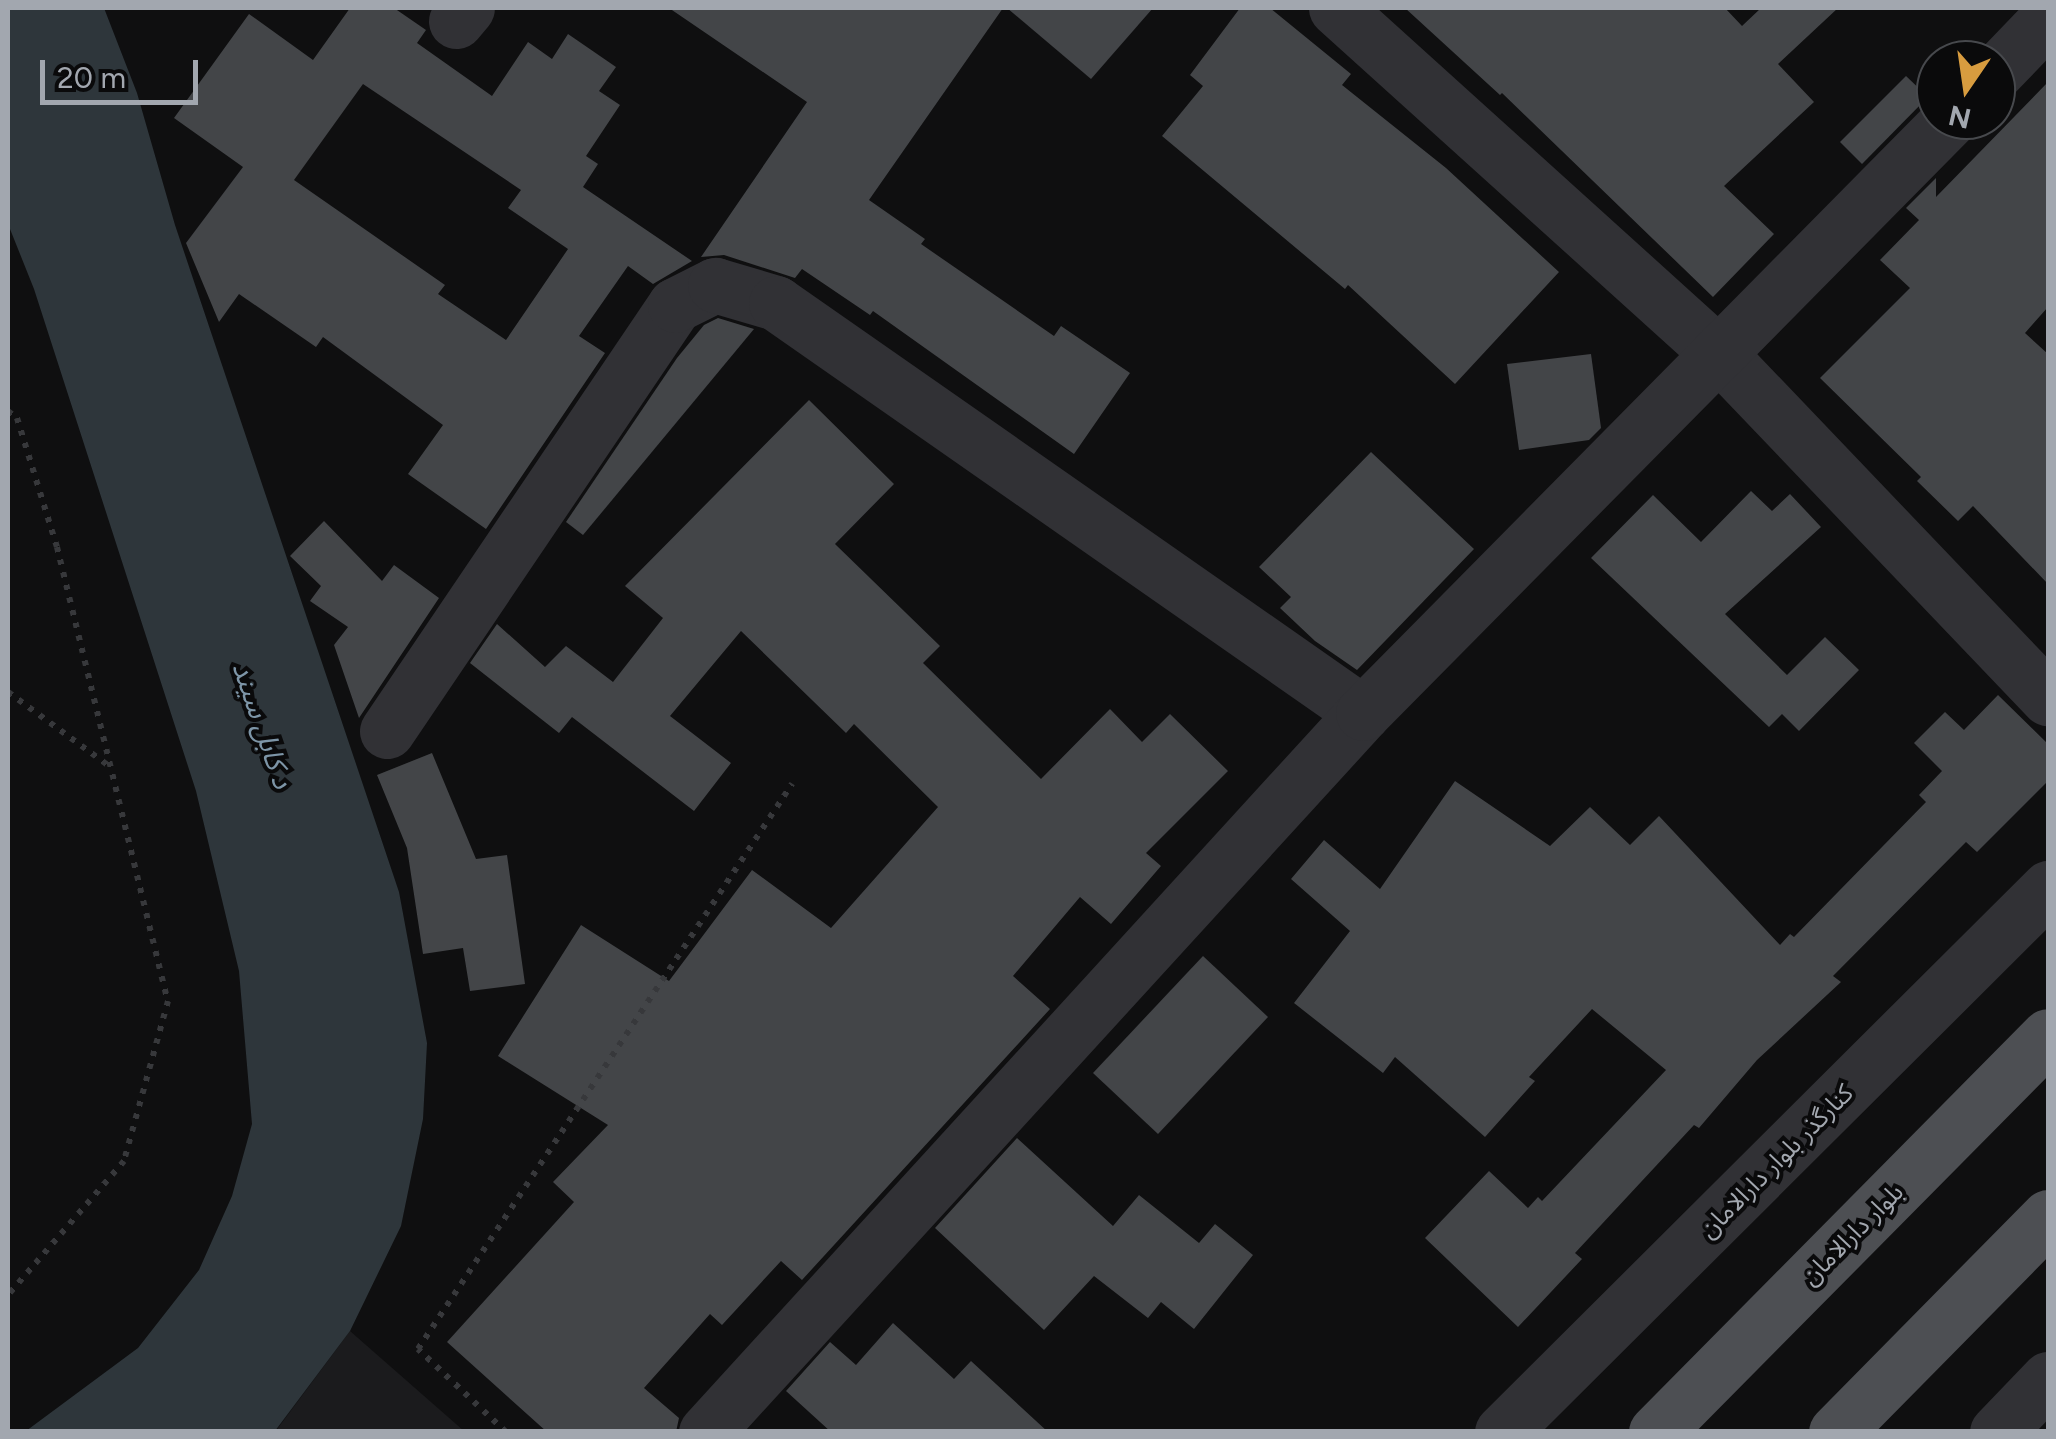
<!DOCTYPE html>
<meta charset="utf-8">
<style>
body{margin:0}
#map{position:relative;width:2056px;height:1439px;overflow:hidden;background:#0f0f10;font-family:Figtree,"Noto Sans Arabic",sans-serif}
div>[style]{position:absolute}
.built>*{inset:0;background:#1b1b1d}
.water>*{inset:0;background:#2e363b}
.building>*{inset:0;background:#434548}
.path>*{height:6px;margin-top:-3px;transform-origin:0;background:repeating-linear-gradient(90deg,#37383b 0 5px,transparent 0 13px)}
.minor>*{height:55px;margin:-27.5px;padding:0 27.5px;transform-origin:27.5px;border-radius:27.5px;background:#313135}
.major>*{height:55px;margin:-27.5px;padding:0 27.5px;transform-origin:27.5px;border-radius:27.5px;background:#4d4f53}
span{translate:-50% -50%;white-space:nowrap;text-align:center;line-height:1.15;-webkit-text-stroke:8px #0a0a0b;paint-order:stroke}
.street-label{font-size:25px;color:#a2a7af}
.water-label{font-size:28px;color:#7d95a7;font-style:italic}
.frame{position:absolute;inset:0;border:10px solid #a2a7af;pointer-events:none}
.north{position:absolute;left:1916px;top:40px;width:100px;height:100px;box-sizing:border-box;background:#0a0a0b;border:2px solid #47494d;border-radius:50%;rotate:193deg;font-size:28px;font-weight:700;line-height:40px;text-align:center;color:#a2a7af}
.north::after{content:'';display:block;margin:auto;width:35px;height:45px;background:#d89c3f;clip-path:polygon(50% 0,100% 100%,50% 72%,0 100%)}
.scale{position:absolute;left:40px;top:60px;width:158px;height:45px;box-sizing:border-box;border:5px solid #a2a7af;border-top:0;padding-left:12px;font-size:30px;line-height:35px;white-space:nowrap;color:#a2a7af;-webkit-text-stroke:8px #0a0a0b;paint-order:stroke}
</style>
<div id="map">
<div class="built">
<div style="clip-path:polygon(350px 1331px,464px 1431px,275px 1432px)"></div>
</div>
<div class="water">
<div style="clip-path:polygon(8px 8px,104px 8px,137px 93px,175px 225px,399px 892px,427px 1043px,423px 1119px,401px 1226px,350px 1331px,275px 1431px,26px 1431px,138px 1348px,199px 1270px,232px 1196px,252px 1124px,239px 971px,196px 791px,34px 289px,8px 224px)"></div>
</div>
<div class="building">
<div style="clip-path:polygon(evenodd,350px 8px,394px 8px,426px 30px,417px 43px,492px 96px,528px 42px,552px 59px,568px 34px,616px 67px,599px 91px,620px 105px,586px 156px,598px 164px,583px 187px,692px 261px,653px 284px,628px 266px,579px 336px,605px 353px,486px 529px,408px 474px,443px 425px,323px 337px,316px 347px,239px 294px,219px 322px,186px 243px,243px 167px,174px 118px,249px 14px,313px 60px,350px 8px,363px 84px,521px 190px,508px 208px,568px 249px,506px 340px,438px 294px,445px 285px,294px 180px,363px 84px)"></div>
<div style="clip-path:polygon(669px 8px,1003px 8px,869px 200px,925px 239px,921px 244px,1054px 336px,1061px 326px,1130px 373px,1074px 454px,873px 311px,870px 315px,802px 269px,795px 278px,724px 255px,701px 257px,807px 102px)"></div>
<div style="clip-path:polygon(1007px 8px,1153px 8px,1091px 79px)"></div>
<div style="clip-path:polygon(1240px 8px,1270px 8px,1351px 74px,1342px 85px,1446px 168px,1559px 272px,1455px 384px,1348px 285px,1345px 289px,1162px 136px,1203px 86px,1190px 75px)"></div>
<div style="clip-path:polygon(1405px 8px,1725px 8px,1742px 26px,1761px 8px,1838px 8px,1778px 64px,1814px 102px,1724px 186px,1774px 234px,1713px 297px,1502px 93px,1500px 95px)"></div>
<div style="clip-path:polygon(1906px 76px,1928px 97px,1862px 164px,1840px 142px)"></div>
<div style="clip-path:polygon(2048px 82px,2048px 307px,2025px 333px,2048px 354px,2048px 584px,1973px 506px,1958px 521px,1917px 481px,1921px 477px,1820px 378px,1910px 288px,1880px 260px,1919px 220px,1906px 208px,1936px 178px,1936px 197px)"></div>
<div style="clip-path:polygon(718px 318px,754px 329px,583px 535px,566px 522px,677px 358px,704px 325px)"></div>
<div style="clip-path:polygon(1591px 354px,1601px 428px,1589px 440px,1519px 450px,1507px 364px)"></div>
<div style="clip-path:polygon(809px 400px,894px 484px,835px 544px,940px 646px,923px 663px,1041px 779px,1110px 709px,1142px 742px,1170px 714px,1228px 771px,1146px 853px,1161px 866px,1111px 924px,1080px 897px,1013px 976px,1050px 1009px,802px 1280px,781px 1261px,722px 1325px,710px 1314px,644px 1388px,679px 1418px,676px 1432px,547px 1432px,447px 1342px,574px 1202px,553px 1182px,608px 1125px,498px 1056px,581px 925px,669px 981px,752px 870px,831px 928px,938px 807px,854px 724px,846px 733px,741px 631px,670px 716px,731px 763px,694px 811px,572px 717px,559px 733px,470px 663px,497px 624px,545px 667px,566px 646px,613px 682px,663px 618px,625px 586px)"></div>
<div style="clip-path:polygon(1371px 452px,1474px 549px,1357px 670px,1315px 641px,1280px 608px,1291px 597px,1259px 567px)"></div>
<div style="clip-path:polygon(1751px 491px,1772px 511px,1790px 494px,1821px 527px,1725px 614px,1787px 675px,1825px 637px,1859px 670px,1799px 731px,1782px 714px,1769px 727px,1591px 558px,1653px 495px,1701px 542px)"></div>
<div style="clip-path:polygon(324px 521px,382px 581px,394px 565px,439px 598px,359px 718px,334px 645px,348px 627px,310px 601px,321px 586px,290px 556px)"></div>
<div style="clip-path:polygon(1998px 695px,2048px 744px,2048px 781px,1977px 852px,1966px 842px,1833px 976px,1841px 982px,1757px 1060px,1699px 1128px,1694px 1125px,1575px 1253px,1582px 1259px,1518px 1327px,1425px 1238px,1489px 1171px,1528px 1208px,1538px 1197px,1542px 1201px,1666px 1070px,1592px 1009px,1529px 1077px,1535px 1081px,1485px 1137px,1395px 1057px,1383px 1073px,1294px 1003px,1350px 931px,1291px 879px,1324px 840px,1380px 889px,1455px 781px,1550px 846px,1590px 807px,1630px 845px,1659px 816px,1780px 945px,1790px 934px,1794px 937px,1926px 802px,1919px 795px,1942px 771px,1914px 743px,1945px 712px,1964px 730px)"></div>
<div style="clip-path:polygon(432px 753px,476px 859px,507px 855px,525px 984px,470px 991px,463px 948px,423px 954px,407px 848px,377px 775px)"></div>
<div style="clip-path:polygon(1203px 956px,1268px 1017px,1158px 1134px,1093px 1073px)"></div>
<div style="clip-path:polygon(1017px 1138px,1113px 1226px,1139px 1195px,1199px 1243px,1215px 1224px,1253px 1255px,1194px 1329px,1161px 1302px,1148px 1318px,1094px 1276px,1044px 1330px,935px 1228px)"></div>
<div style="clip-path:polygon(893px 1323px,954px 1379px,971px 1361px,1048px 1432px,831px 1432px,786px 1391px,830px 1342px,856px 1365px)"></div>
</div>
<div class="path">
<div style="left:8px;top:411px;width:11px;rotate:38deg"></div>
<div style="left:17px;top:418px;width:135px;rotate:72.8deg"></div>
<div style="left:57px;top:547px;width:467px;rotate:76.3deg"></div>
<div style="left:168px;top:1001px;width:166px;rotate:105.4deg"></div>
<div style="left:124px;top:1161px;width:177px;rotate:130.9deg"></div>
<div style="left:8px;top:692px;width:125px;rotate:36.2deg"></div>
<div style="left:506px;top:1432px;width:121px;rotate:-136.7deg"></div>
<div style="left:418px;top:1349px;width:678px;rotate:-56.5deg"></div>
</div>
<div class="minor">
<div style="left:1336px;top:8px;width:518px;rotate:42.1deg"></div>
<div style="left:1720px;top:355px;width:475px;rotate:46.3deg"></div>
<div style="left:456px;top:21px;width:17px;rotate:-50deg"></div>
<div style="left:1996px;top:72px;width:75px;rotate:-46.1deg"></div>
<div style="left:387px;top:731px;width:514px;rotate:-55.94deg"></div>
<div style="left:675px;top:305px;width:45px;rotate:-26.6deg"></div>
<div style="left:715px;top:285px;width:64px;rotate:16.4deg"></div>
<div style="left:776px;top:303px;width:716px;rotate:34.93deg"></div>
<div style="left:706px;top:1432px;width:974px;rotate:-47.58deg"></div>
<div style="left:1363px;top:713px;width:834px;rotate:-45.34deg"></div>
<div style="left:1502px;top:1432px;width:771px;rotate:-44.89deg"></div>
<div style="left:1997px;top:1432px;width:74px;rotate:-46.1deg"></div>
</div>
<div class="major">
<div style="left:1656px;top:1432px;width:557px;rotate:-45.29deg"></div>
<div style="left:1836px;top:1432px;width:302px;rotate:-45.4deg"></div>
</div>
<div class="street-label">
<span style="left:1776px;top:1161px;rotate:-45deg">کنارگذر بلوار دارالامان</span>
<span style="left:1852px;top:1234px;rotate:-45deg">بلوار دارالامان</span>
</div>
<div class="water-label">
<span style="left:263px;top:725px;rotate:71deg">د کابل سيند</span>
</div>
<div class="frame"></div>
<div class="north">N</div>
<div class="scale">20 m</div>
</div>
